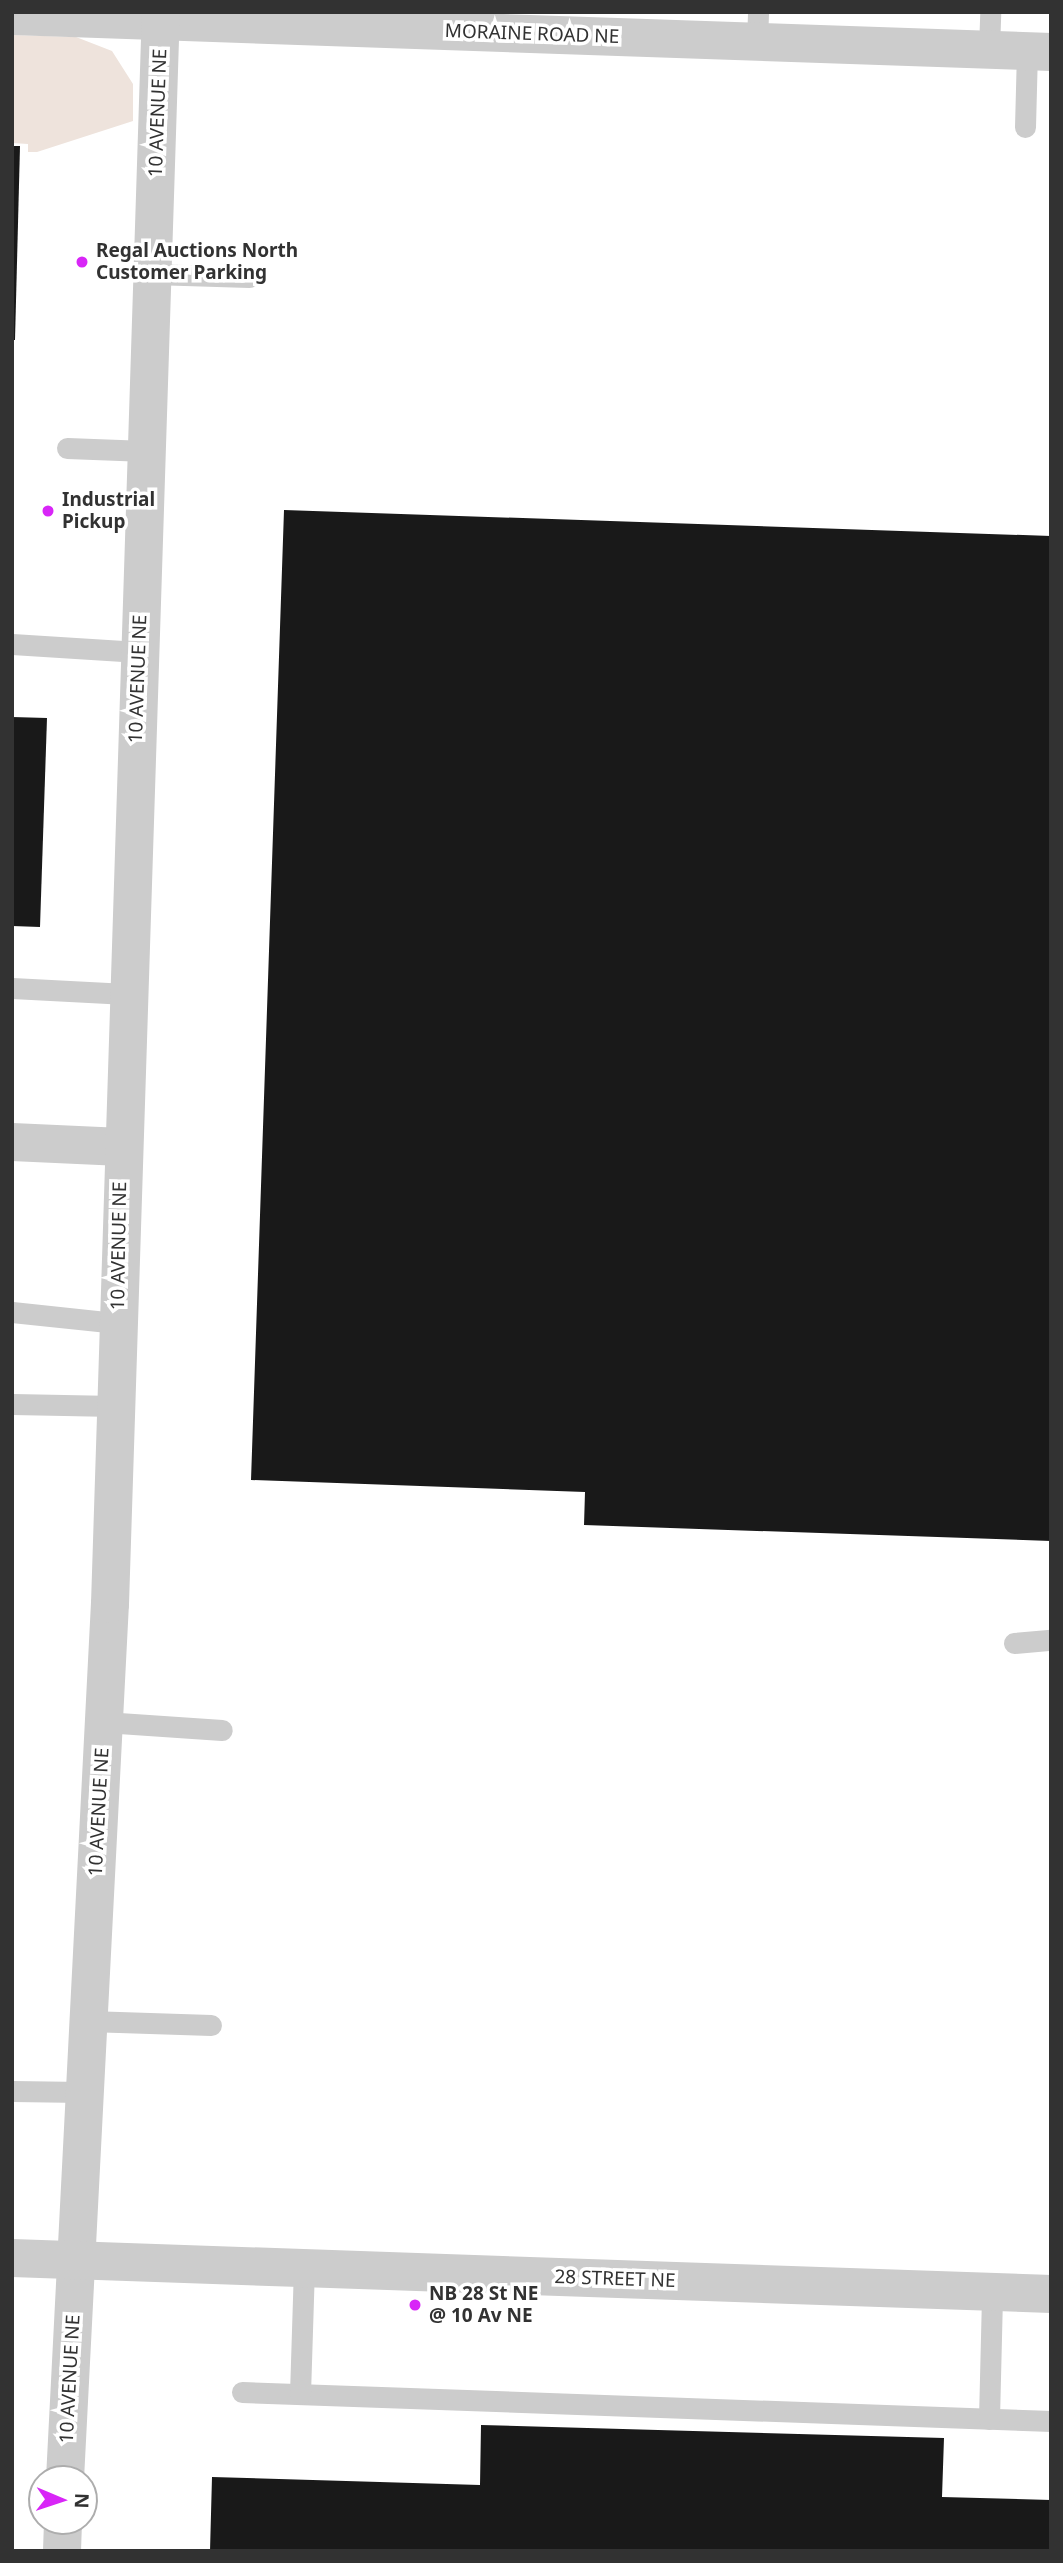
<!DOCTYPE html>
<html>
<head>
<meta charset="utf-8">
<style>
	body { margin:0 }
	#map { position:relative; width:1063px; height:2563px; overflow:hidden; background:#fff; font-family:"Noto Sans",sans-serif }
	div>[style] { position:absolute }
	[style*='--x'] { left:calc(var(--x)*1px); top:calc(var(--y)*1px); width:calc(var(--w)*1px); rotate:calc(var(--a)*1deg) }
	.green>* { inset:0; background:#eee3dc }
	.building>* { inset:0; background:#191919 }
	.service>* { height:21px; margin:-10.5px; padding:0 10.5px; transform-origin:10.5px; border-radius:10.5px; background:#ccc }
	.minor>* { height:38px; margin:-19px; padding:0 19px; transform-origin:19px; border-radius:19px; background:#ccc }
	.tertiary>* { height:38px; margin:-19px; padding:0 19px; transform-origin:19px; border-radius:19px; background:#ccc }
	.dots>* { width:19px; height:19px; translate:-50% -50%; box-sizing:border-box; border:4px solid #fff; border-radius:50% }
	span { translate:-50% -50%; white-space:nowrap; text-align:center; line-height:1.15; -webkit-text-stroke:7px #fff; paint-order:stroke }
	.street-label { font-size:19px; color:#323232 }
	.poi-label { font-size:19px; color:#323232; font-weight:700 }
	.left { translate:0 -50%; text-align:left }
	.frame { position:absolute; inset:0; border:14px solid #323232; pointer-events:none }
	.north { position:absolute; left:28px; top:2465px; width:70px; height:70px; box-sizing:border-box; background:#fff; border:2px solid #adadad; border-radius:50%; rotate:92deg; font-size:19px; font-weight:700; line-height:28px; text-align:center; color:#323232 }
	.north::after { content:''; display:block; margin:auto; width:24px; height:32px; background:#d826f7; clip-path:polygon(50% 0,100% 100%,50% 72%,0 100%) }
</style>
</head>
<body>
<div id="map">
	<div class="green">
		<div style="clip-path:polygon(12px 35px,76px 37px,112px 51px,133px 84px,133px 121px,37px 152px,28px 152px,28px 144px,12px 143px)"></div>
	</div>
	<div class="building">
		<div style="clip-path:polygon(12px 146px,20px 146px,15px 340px,12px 340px)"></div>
		<div style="clip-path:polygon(284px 510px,1051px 536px,1051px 1541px,584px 1525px,585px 1492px,251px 1480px)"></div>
		<div style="clip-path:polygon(12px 717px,47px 718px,40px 927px,12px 926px)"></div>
		<div style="clip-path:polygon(481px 2425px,944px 2438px,942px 2497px,1051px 2500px,1051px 2551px,210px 2551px,212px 2477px,480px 2485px)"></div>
	</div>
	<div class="service">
		<div style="--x:757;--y:42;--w:30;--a:-88"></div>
		<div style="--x:989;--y:49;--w:37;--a:-88"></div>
		<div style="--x:1025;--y:127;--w:76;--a:-88.5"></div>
		<div style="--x:152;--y:274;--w:97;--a:1.8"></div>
		<div style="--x:67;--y:448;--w:79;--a:2.2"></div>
		<div style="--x:12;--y:644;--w:127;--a:3.6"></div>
		<div style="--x:12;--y:988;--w:115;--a:3"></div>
		<div style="--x:12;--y:1312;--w:106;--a:6"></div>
		<div style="--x:12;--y:1404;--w:103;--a:1.1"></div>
		<div style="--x:1014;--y:1643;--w:37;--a:-5"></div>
		<div style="--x:104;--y:1722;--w:118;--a:3.9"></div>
		<div style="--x:88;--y:2021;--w:123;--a:1.9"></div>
		<div style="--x:12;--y:2091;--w:71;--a:0.8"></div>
		<div style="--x:242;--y:2392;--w:810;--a:2.05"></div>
		<div style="--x:300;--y:2394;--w:126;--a:-88.2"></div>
		<div style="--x:989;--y:2419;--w:127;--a:-88.6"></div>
	</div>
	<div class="minor">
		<div style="--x:12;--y:16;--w:1040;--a:1.98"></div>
		<div style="--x:12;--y:1142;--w:110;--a:2.6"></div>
		<div style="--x:65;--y:2479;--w:876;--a:-87.06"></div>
		<div style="--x:110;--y:1604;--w:1593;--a:-88.17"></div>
		<div style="--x:62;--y:2551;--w:30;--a:-88"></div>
	</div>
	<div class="tertiary">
		<div style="--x:12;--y:2258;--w:1040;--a:1.98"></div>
	</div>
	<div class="dots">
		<div style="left:82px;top:262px;background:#d826f7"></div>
		<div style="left:48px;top:511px;background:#d826f7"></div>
		<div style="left:415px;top:2305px;background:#d826f7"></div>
	</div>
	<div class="street-label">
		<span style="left:532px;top:34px;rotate:2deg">MORAINE ROAD NE</span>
		<span style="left:158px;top:113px;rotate:-88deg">10 AVENUE NE</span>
		<span style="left:138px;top:679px;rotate:-88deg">10 AVENUE NE</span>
		<span style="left:119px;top:1246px;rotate:-89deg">10 AVENUE NE</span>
		<span style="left:99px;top:1812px;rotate:-87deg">10 AVENUE NE</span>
		<span style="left:615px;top:2279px;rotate:2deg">28 STREET NE</span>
		<span style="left:70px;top:2379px;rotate:-87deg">10 AVENUE NE</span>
	</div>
	<div class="poi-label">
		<span class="left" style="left:96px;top:262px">Regal Auctions North<br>Customer Parking</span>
		<span class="left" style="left:62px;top:511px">Industrial<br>Pickup</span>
		<span class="left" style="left:429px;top:2305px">NB 28 St NE<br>@ 10 Av NE</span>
	</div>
	<div class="frame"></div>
	<div class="north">N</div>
</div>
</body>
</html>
